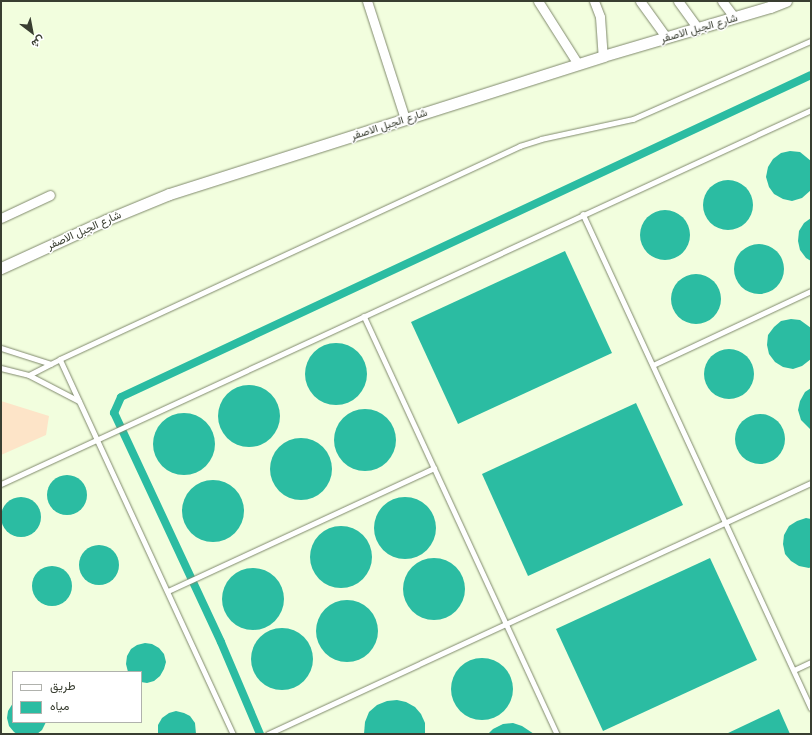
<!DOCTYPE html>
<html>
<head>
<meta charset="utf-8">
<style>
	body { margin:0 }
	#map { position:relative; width:812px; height:735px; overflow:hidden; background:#f2fede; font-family:"Golos Text",Vazirmatn,sans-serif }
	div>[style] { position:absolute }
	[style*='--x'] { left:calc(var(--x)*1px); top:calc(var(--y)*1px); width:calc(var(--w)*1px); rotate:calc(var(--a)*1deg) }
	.green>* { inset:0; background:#fde4c8 }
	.water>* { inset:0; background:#2bbca2 }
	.round { border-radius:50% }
	.canal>* { height:8px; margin:-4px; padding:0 4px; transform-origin:4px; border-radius:4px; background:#2bbca2 }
	.roads { filter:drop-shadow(0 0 1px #808a6d) drop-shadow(0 0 1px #808a6d) }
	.service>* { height:4.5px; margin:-2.25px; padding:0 2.25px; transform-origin:2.25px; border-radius:2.25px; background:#fff }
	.minor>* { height:9px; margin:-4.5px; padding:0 4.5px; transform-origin:4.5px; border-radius:4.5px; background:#fff }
	.tertiary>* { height:11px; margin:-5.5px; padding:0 5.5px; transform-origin:5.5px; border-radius:5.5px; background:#fff }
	span { translate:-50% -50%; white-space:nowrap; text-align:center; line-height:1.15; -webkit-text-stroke:3px #fff; paint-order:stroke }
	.street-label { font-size:11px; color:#393e31 }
	.frame { position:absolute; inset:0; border:2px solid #393e31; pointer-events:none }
	.legend { position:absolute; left:12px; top:671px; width:130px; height:52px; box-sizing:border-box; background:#fff; border:1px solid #b0b2ad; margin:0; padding:5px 7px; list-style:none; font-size:12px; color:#393e31 }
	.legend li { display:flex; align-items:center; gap:8px; height:20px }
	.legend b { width:20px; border:1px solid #b0b2ad }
	.north { position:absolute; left:12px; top:12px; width:40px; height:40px; -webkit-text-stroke:3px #fff; paint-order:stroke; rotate:148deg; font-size:11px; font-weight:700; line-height:16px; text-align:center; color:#393e31 }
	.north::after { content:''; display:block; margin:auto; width:14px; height:18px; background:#393e31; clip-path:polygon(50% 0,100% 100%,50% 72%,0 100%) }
</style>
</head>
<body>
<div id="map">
	<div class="green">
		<div style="clip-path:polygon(1px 401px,49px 416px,46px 435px,1px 455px)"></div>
	</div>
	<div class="water">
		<div style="clip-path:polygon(790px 151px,800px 152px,811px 161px,811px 190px,802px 198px,792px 201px,783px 199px,774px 194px,769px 187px,766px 177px,768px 167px,773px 159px,781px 153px)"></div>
		<div class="round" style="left:703px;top:180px;width:50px;height:50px"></div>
		<div class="round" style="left:640px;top:210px;width:50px;height:50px"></div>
		<div style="clip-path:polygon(811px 218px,811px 261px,806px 258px,800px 250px,798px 241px,799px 231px,804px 223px)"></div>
		<div class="round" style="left:734px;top:244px;width:50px;height:50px"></div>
		<div style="clip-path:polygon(565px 251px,612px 353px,458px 424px,411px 322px)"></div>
		<div class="round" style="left:671px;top:274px;width:50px;height:50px"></div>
		<div style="clip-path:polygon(791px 319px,800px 320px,811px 328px,811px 359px,802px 366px,793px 369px,783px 367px,775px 362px,769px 354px,767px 345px,768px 335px,774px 327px,781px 321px)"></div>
		<div class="round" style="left:305px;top:343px;width:62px;height:62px"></div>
		<div class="round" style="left:704px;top:349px;width:50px;height:50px"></div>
		<div class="round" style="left:218px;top:385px;width:62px;height:62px"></div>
		<div style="clip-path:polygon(811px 388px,811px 430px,801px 420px,798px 410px,800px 401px,805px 392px)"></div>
		<div style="clip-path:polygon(636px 403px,683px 505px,528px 576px,482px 474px)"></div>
		<div class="round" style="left:334px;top:409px;width:62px;height:62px"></div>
		<div class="round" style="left:153px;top:413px;width:62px;height:62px"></div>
		<div class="round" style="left:735px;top:414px;width:50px;height:50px"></div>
		<div class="round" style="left:270px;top:438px;width:62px;height:62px"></div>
		<div class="round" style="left:47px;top:475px;width:40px;height:40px"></div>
		<div class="round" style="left:182px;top:480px;width:62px;height:62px"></div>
		<div class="round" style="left:374px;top:497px;width:62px;height:62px"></div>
		<div class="round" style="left:1px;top:497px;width:40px;height:40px"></div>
		<div style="clip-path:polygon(806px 518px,811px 519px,811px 567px,809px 568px,799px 566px,791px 561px,785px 554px,783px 544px,784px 535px,789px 526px,797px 521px)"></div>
		<div class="round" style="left:310px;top:526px;width:62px;height:62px"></div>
		<div class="round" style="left:79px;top:545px;width:40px;height:40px"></div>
		<div style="clip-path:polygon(710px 558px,757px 660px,603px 731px,556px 629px)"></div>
		<div class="round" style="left:403px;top:558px;width:62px;height:62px"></div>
		<div class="round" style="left:32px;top:566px;width:40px;height:40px"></div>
		<div class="round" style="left:222px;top:568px;width:62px;height:62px"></div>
		<div class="round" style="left:316px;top:600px;width:62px;height:62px"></div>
		<div class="round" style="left:251px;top:628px;width:62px;height:62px"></div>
		<div style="clip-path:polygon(145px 643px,152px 644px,159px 648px,164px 654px,166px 662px,164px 669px,160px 676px,154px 681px,147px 683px,141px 682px,141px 672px,128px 672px,126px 664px,127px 656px,131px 649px,137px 645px)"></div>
		<div class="round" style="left:451px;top:658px;width:62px;height:62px"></div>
		<div style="clip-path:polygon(397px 700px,406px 702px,415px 707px,421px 714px,425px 723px,425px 734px,364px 734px,365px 722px,369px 712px,377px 705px,387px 701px)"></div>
		<div style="clip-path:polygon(13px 703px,13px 722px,46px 722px,42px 730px,37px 734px,17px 734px,14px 732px,9px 726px,7px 718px,8px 711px)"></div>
		<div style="clip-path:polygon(779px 709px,790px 734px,726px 734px)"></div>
		<div style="clip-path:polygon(176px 711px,184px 713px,190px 716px,195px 723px,196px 734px,158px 734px,158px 725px,162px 718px,169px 713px)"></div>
		<div style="clip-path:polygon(513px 723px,522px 726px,534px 734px,488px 734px,493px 729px,503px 724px)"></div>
	</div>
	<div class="canal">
		<div style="--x:260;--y:734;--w:100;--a:-113"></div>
		<div style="--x:221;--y:642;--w:253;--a:-115"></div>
		<div style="--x:114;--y:413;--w:17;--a:-66"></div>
		<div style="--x:121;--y:397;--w:761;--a:-25.02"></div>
	</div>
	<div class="roads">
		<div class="service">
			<div style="--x:583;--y:214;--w:544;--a:65.22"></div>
			<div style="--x:364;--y:316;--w:460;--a:65.2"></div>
			<div style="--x:1;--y:348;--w:52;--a:17.7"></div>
			<div style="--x:60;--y:359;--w:413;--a:65.2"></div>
			<div style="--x:653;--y:365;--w:174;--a:-25.1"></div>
			<div style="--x:1;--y:368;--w:29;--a:14"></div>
			<div style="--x:29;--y:375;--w:56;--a:27.5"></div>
			<div style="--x:29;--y:375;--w:35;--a:-27"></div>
			<div style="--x:60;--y:359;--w:507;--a:-24.85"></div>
			<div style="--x:520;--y:146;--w:22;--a:-18"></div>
			<div style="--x:541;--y:139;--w:94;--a:-12.3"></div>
			<div style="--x:633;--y:119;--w:194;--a:-23.7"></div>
			<div style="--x:1;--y:484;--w:892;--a:-24.78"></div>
			<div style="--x:168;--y:591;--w:293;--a:-24.8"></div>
			<div style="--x:794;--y:670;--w:19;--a:-25"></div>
			<div style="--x:268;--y:734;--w:598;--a:-24.81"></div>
		</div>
		<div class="minor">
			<div style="--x:367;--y:1;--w:124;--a:72.1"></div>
			<div style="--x:538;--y:1;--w:75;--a:57.6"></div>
			<div style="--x:594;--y:1;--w:17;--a:69"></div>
			<div style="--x:600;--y:17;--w:39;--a:86"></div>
			<div style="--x:640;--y:1;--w:44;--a:54.2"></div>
			<div style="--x:678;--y:1;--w:34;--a:54"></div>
			<div style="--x:722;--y:1;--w:21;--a:53"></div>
			<div style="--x:1;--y:218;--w:54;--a:-25.1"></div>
		</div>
		<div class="tertiary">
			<div style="--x:1;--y:268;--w:115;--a:-24.6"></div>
			<div style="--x:106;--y:220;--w:68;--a:-22.4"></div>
			<div style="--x:169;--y:194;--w:455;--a:-17.6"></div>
			<div style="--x:603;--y:56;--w:174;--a:-16.4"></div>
			<div style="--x:770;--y:7;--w:17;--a:-21"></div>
		</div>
	</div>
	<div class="street-label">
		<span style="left:699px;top:28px;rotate:-16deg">شارع الجبل الاصفر</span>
		<span style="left:389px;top:124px;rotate:-18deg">شارع الجبل الاصفر</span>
		<span style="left:84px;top:230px;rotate:-24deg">شارع الجبل الاصفر</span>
	</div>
	<div class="frame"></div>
	<ul class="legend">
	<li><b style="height:5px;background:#fff"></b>طريق</li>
	<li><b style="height:11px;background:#2bbca2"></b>مياه</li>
	</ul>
	<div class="north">ش</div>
</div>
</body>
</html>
